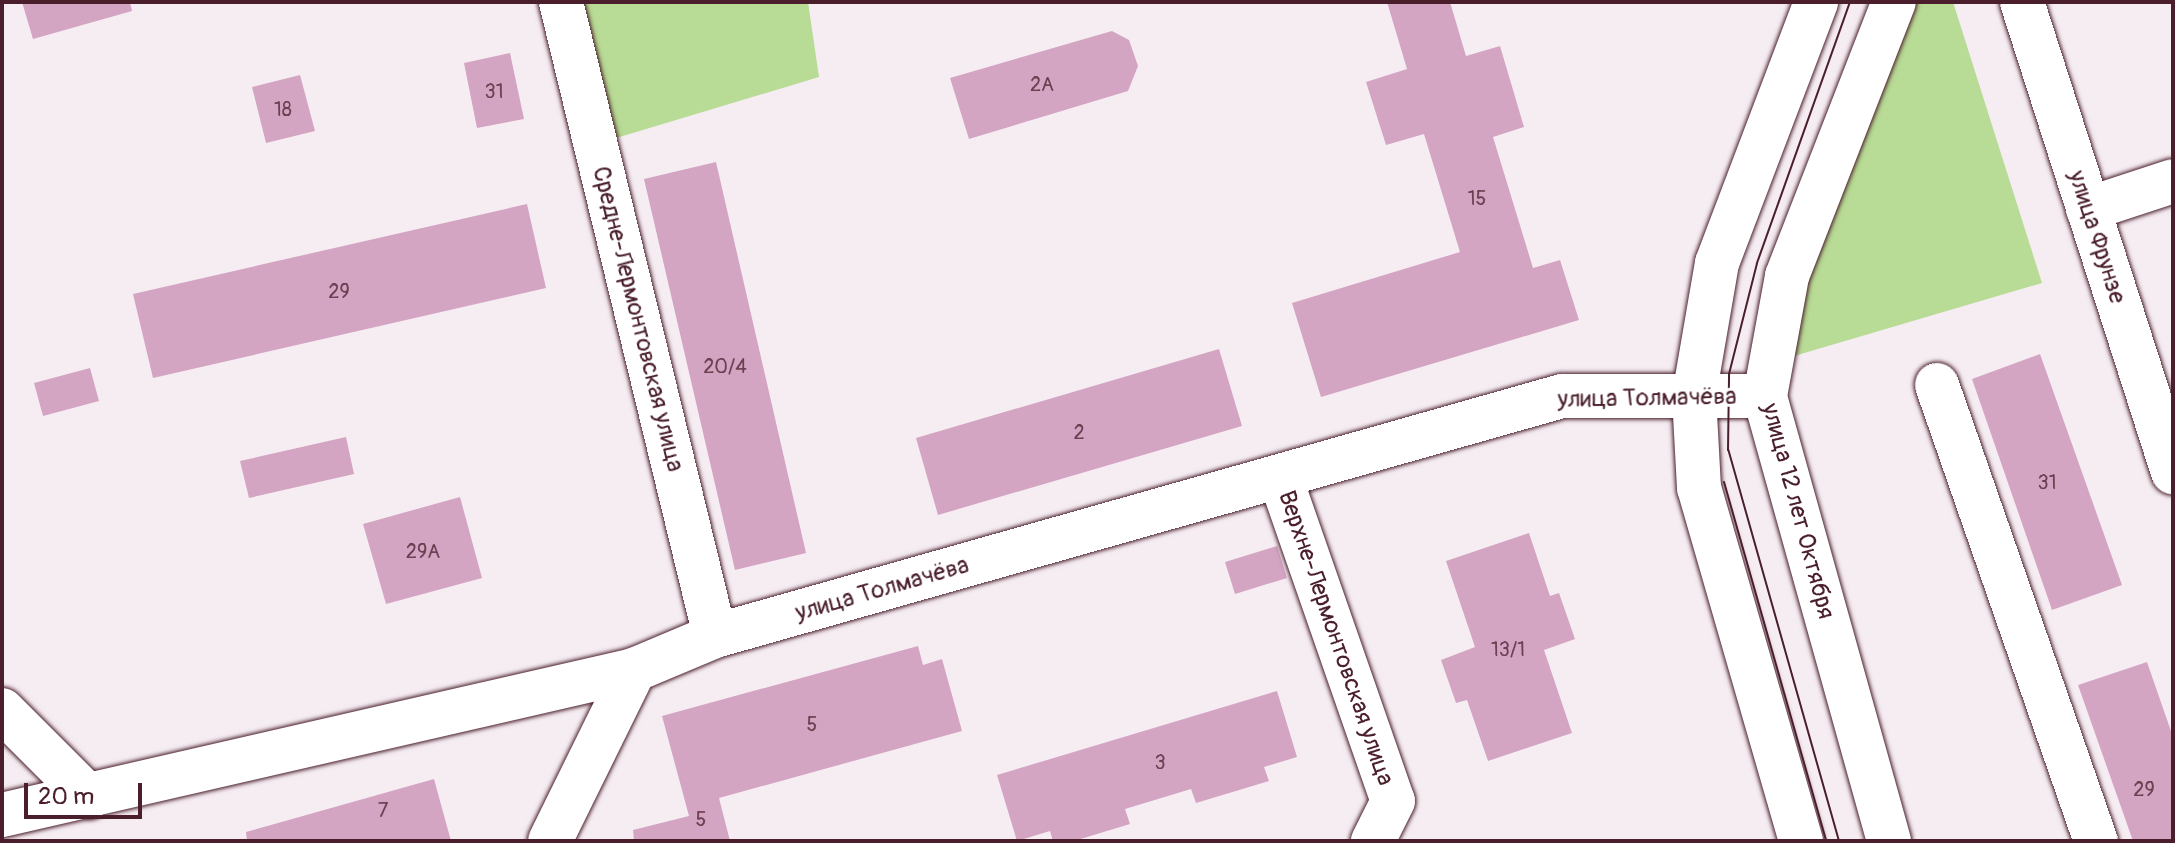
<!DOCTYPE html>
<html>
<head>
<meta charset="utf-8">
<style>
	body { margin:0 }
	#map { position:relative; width:2175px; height:843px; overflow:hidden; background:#f6edf3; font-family:Pangolin,sans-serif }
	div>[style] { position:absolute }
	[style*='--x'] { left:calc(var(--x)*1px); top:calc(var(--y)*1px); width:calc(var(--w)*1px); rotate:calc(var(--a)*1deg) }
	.green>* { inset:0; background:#b8db95 }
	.building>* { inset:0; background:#d4a4c3 }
	.roads { filter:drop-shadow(0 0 2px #4a1f2b) drop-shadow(0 0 2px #4a1f2b) }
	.minor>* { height:44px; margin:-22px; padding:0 22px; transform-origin:22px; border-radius:22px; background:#fff }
	.major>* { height:44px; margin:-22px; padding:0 22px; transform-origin:22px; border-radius:22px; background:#fff }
	.tram>* { height:2px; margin:-1px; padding:0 1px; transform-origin:1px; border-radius:1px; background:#4a1f2b }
	span { translate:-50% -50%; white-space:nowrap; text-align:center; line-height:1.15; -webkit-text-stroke:6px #fff; paint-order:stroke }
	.number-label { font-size:20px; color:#6c4051 }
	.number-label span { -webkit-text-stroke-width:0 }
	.street-label { font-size:24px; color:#4a1f2b }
	.frame { position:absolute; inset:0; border:4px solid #4a1f2b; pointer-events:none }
	.scale { position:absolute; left:24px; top:783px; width:118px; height:36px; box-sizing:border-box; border:4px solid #4a1f2b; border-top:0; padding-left:10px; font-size:24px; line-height:28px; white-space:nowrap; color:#4a1f2b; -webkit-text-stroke:6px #fff; paint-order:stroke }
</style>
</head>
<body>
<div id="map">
	<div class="green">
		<div style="clip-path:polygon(582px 2px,808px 2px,819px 77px,613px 139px)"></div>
		<div style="clip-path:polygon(1888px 2px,1953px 2px,2042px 283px,1747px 370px)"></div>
	</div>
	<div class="building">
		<div style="clip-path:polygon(22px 2px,130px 2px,132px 11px,33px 39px)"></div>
		<div style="clip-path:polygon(1387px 2px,1450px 2px,1466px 56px,1500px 46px,1524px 127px,1493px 137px,1533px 268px,1560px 260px,1579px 320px,1321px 397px,1292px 303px,1460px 252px,1424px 134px,1386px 145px,1366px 82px,1407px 69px)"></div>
		<div style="clip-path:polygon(1112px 31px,1129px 40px,1138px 66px,1128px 91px,969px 139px,950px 78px)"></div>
		<div style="clip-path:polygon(510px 53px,524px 119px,477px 128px,464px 63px)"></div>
		<div style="clip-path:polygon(300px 75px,315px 131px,266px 143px,252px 87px)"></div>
		<div style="clip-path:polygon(716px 162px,806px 553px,735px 570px,644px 179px)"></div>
		<div style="clip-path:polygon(527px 204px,546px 288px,153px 378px,133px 294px)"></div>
		<div style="clip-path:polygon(1219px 349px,1242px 426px,938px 515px,916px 438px)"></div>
		<div style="clip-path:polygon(2040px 354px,2122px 585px,2052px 610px,1972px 379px)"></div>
		<div style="clip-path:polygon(90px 368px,99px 401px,43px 416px,34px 383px)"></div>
		<div style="clip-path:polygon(346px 437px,354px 474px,249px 498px,240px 461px)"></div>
		<div style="clip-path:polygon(460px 497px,482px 578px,386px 604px,363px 524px)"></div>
		<div style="clip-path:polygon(1529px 533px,1550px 596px,1559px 593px,1575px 639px,1544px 650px,1572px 733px,1488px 761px,1467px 700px,1456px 703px,1441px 660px,1475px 647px,1446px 561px)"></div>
		<div style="clip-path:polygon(1277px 546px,1287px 578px,1235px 594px,1225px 562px)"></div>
		<div style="clip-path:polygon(918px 646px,923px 665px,942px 659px,962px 731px,719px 798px,730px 841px,634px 841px,633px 830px,689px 816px,662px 716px)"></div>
		<div style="clip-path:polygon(2147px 662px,2173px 737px,2173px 841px,2133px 841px,2078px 685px)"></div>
		<div style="clip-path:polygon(1277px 691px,1297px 757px,1264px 767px,1269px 781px,1196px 803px,1191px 789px,1125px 809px,1130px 824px,1074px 841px,1053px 841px,1050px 831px,1017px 841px,997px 775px)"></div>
		<div style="clip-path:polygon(434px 779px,451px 841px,247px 841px,246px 832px)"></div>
	</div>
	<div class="roads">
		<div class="minor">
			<div style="--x:561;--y:2;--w:652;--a:76.35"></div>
			<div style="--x:2088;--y:209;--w:89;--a:-18.2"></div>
			<div style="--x:1937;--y:385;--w:483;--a:70.8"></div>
			<div style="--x:1280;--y:477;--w:343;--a:70.8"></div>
			<div style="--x:1393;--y:801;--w:45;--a:116.6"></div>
			<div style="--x:2;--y:710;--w:123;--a:45"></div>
			<div style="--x:2;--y:815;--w:648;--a:-12.92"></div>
			<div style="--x:634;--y:670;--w:88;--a:-22.8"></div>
			<div style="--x:715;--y:636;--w:880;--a:-15.82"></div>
			<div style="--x:1562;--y:396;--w:203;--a:0"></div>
			<div style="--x:550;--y:841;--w:191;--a:-63.8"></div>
		</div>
		<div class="major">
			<div style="--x:2022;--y:2;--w:494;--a:72.2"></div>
			<div style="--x:1801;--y:841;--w:367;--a:-106.1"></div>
			<div style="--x:1699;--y:488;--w:92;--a:-93.1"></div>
			<div style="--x:1694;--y:396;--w:135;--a:-80.2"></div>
			<div style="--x:1717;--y:263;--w:279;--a:-69.2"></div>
			<div style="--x:1889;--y:841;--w:462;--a:-105.6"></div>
			<div style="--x:1765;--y:396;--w:122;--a:-79.6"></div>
			<div style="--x:1787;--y:276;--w:294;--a:-68.7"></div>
		</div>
	</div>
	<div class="tram">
		<div style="--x:1724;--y:482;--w:373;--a:74.1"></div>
		<div style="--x:1839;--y:841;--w:406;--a:-105.8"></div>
		<div style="--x:1728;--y:450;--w:76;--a:-89.2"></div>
		<div style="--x:1729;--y:374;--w:114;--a:-75.8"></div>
		<div style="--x:1757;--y:263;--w:277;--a:-70.4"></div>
	</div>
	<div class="number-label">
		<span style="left:1042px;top:84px">2А</span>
		<span style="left:494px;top:91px">31</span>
		<span style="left:283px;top:109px">18</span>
		<span style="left:1477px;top:198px">15</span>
		<span style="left:339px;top:291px">29</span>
		<span style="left:725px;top:366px">20/4</span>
		<span style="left:1079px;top:432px">2</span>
		<span style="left:2047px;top:482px">31</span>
		<span style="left:423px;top:551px">29А</span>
		<span style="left:1508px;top:649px">13/1</span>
		<span style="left:812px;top:724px">5</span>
		<span style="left:1160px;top:762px">3</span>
		<span style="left:2144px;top:789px">29</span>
		<span style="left:383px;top:810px">7</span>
		<span style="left:701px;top:819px">5</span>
	</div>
	<div class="street-label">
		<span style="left:2097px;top:237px;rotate:72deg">улица Фрунзе</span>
		<span style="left:638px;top:319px;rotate:76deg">Средне-Лермонтовская улица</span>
		<span style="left:1647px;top:398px;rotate:-1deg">улица Толмачёва</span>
		<span style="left:1798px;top:511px;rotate:75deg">улица 12 лет Октября</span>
		<span style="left:882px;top:589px;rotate:-16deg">улица Толмачёва</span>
		<span style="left:1336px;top:638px;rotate:71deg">Верхне-Лермонтовская улица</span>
	</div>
	<div class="frame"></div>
	<div class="scale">20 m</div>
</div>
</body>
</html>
